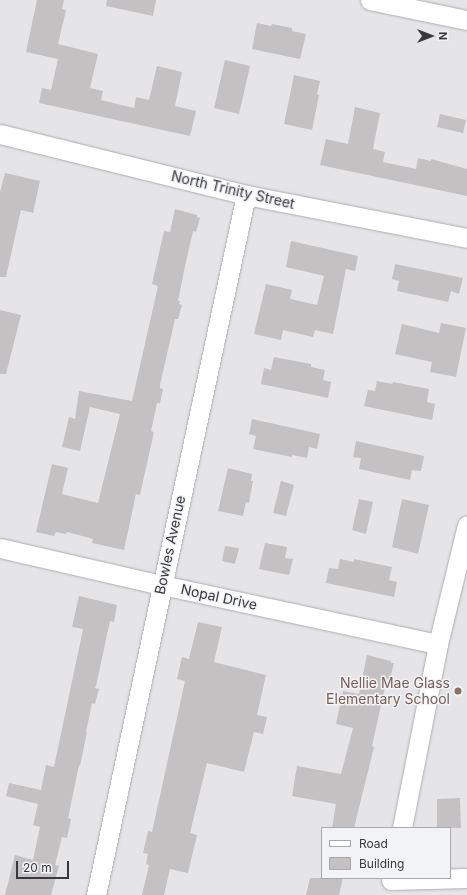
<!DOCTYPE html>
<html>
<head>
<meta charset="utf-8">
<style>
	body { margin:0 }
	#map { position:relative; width:467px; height:895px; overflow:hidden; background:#e5e5e8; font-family:Inter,sans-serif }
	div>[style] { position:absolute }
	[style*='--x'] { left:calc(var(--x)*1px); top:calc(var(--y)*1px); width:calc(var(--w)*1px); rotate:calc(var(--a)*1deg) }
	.building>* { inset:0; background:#c3c1c2 }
	.roads { filter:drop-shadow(0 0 1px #adadb0) drop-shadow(0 0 1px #adadb0) }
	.minor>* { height:19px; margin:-9.5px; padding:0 9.5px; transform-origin:9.5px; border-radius:9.5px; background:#fff }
	.dots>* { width:11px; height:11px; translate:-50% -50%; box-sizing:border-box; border:2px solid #f2f3f6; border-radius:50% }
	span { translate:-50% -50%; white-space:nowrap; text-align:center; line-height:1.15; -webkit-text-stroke:3px #f2f3f6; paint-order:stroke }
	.street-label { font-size:14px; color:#39393a }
	.education-label { font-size:14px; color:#785e54 }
	.right { translate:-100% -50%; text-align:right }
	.legend { position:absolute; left:321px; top:827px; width:130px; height:52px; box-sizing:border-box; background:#f2f3f6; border:1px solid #a8a9ab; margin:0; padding:5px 7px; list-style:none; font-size:12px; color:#39393a }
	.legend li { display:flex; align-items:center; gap:8px; height:20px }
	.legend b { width:20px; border:1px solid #a8a9ab }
	.north { position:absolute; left:411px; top:16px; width:40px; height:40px; -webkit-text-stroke:3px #f2f3f6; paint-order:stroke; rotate:90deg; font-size:11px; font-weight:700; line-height:16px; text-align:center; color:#39393a }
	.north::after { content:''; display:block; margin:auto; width:14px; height:18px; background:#39393a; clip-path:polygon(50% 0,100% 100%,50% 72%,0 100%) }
	.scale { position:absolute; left:16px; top:861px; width:53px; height:18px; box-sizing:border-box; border:2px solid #39393a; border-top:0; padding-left:5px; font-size:12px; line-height:14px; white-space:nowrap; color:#39393a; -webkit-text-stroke:3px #f2f3f6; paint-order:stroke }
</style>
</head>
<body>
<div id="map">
	<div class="building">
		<div style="clip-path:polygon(37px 0,64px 0,62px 9px,66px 10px,58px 44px,98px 54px,90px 88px,103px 91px,101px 100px,134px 108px,136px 97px,149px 100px,157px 66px,182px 72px,175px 106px,196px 111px,190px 136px,39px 103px,42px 88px,51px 90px,58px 59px,26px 52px)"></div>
		<div style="clip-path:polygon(107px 0,156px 0,153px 16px,106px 6px)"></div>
		<div style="clip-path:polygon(257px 23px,271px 26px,272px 24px,292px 28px,292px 31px,306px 34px,300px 59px,252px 49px)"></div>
		<div style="clip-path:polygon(225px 60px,250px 66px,239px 114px,214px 108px)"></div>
		<div style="clip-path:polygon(294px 75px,320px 81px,317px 94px,319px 95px,312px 130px,284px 124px)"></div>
		<div style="clip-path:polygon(355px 107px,380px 113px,373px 149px,385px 152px,383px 162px,416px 169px,418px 158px,431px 161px,431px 159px,467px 169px,467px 196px,320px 165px,326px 139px,348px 144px)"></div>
		<div style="clip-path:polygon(440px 114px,466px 120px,463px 133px,437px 127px)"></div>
		<div style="clip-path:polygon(5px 173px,40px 181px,33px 213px,21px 210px,6px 277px,0 277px,0 192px)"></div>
		<div style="clip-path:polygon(175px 209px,197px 215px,197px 217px,200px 218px,196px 232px,193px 231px,185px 266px,178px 301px,180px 301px,179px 304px,182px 305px,178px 319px,175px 319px,160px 385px,160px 388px,163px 389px,160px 403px,157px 403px,151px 431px,154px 432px,140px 495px,136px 494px,124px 550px,92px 543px,93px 539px,67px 532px,66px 534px,56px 532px,54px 536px,36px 532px,52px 464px,68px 468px,62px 494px,98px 503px,120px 414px,90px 407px,80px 451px,62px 447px,69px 417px,75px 419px,79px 391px,132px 401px,158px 286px,152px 284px,164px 231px,170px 232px)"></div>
		<div style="clip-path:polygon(291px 241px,358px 256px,355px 271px,346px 269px,333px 334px,315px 330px,313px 337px,283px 330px,281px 340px,254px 334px,266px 284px,292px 290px,290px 299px,317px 305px,324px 276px,286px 267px)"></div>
		<div style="clip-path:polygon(395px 264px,463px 278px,459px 294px,451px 291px,448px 302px,397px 291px,399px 281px,392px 279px)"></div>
		<div style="clip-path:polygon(0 310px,21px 315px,6px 374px,0 374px)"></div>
		<div style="clip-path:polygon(441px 323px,466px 328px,456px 377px,430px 372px,432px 362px,395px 354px,402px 324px,439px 333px)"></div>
		<div style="clip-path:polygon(274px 357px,311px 364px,311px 367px,325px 370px,323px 380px,331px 382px,328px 398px,261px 384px,264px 368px,271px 370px)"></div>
		<div style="clip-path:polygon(377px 381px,392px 384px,393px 382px,429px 389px,427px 402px,435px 404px,432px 420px,364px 406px,368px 390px,375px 391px)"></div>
		<div style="clip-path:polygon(252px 419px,320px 434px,317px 449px,309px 447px,307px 458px,292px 455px,292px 457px,253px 449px,256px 436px,249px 434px)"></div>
		<div style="clip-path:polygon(356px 441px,424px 456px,421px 471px,412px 470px,410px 480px,359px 469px,361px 458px,353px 457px)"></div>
		<div style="clip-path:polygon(228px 468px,252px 474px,251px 481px,253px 481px,249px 503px,246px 502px,243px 516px,218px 511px)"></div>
		<div style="clip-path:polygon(281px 481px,294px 485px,286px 516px,273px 513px)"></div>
		<div style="clip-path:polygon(359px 499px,373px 502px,366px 534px,352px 530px)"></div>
		<div style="clip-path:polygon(402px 499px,429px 505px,418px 554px,392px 547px)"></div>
		<div style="clip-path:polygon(265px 543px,287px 547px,285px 558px,293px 559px,289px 575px,259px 569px)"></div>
		<div style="clip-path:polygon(225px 546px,239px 548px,235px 564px,222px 561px)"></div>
		<div style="clip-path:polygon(340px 559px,354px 562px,354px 559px,392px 567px,389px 580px,397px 582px,394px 597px,326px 583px,329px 568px,338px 569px)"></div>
		<div style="clip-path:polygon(79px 596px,117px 605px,114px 622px,110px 621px,96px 686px,95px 688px,99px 689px,95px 704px,92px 703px,86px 732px,87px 732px,80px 766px,79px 765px,68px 818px,71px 819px,67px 838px,62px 837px,55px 865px,59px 866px,51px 895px,5px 895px,15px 855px,33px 860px,40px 827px,33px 825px,38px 804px,6px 796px,9px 783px,41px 790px,46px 765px,54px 767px,83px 629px,72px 627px)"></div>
		<div style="clip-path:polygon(198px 622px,222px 627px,214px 662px,266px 675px,257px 715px,267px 717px,263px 734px,254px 732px,244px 772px,207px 763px,190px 833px,197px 835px,188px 873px,170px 869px,164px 895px,142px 895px,149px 865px,146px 864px,148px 854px,143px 853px,148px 831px,152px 832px,185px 681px,177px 679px,182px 657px,189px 659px)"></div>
		<div style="clip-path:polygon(367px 655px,391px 661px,391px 663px,394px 663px,390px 679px,387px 679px,384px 692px,372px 746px,374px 747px,354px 828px,332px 828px,336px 804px,292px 796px,297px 766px,341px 774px,353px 728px,336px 724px,343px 691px,359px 694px)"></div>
		<div style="clip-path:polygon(460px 798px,461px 828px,437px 828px,437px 799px)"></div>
		<div style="clip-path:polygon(310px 878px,343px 878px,339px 895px,306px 895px)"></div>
	</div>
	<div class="roads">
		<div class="minor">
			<div style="--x:370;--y:0;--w:99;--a:11.7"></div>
			<div style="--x:0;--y:134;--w:253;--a:13.9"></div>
			<div style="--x:246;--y:195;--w:225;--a:11"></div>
			<div style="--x:0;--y:548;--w:166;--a:12.9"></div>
			<div style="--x:162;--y:585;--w:282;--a:12.1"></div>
			<div style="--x:402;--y:828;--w:187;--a:-78.9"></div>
			<div style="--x:438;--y:644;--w:122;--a:-76.3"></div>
			<div style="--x:391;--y:880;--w:76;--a:-1.5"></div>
			<div style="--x:96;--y:895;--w:716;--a:-77.91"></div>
		</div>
	</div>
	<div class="dots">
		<div style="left:458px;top:691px;background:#8d6e63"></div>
	</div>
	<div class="street-label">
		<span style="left:233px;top:190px;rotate:13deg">North Trinity Street</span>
		<span style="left:170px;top:545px;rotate:-78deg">Bowles Avenue</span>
		<span style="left:219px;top:597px;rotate:12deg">Nopal Drive</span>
	</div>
	<div class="education-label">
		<span class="right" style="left:450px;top:691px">Nellie Mae Glass<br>Elementary School</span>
	</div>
	<ul class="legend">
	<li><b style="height:5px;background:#fff"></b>Road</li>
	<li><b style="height:11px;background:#c3c1c2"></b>Building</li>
	</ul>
	<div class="north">N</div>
	<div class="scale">20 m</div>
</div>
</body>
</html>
